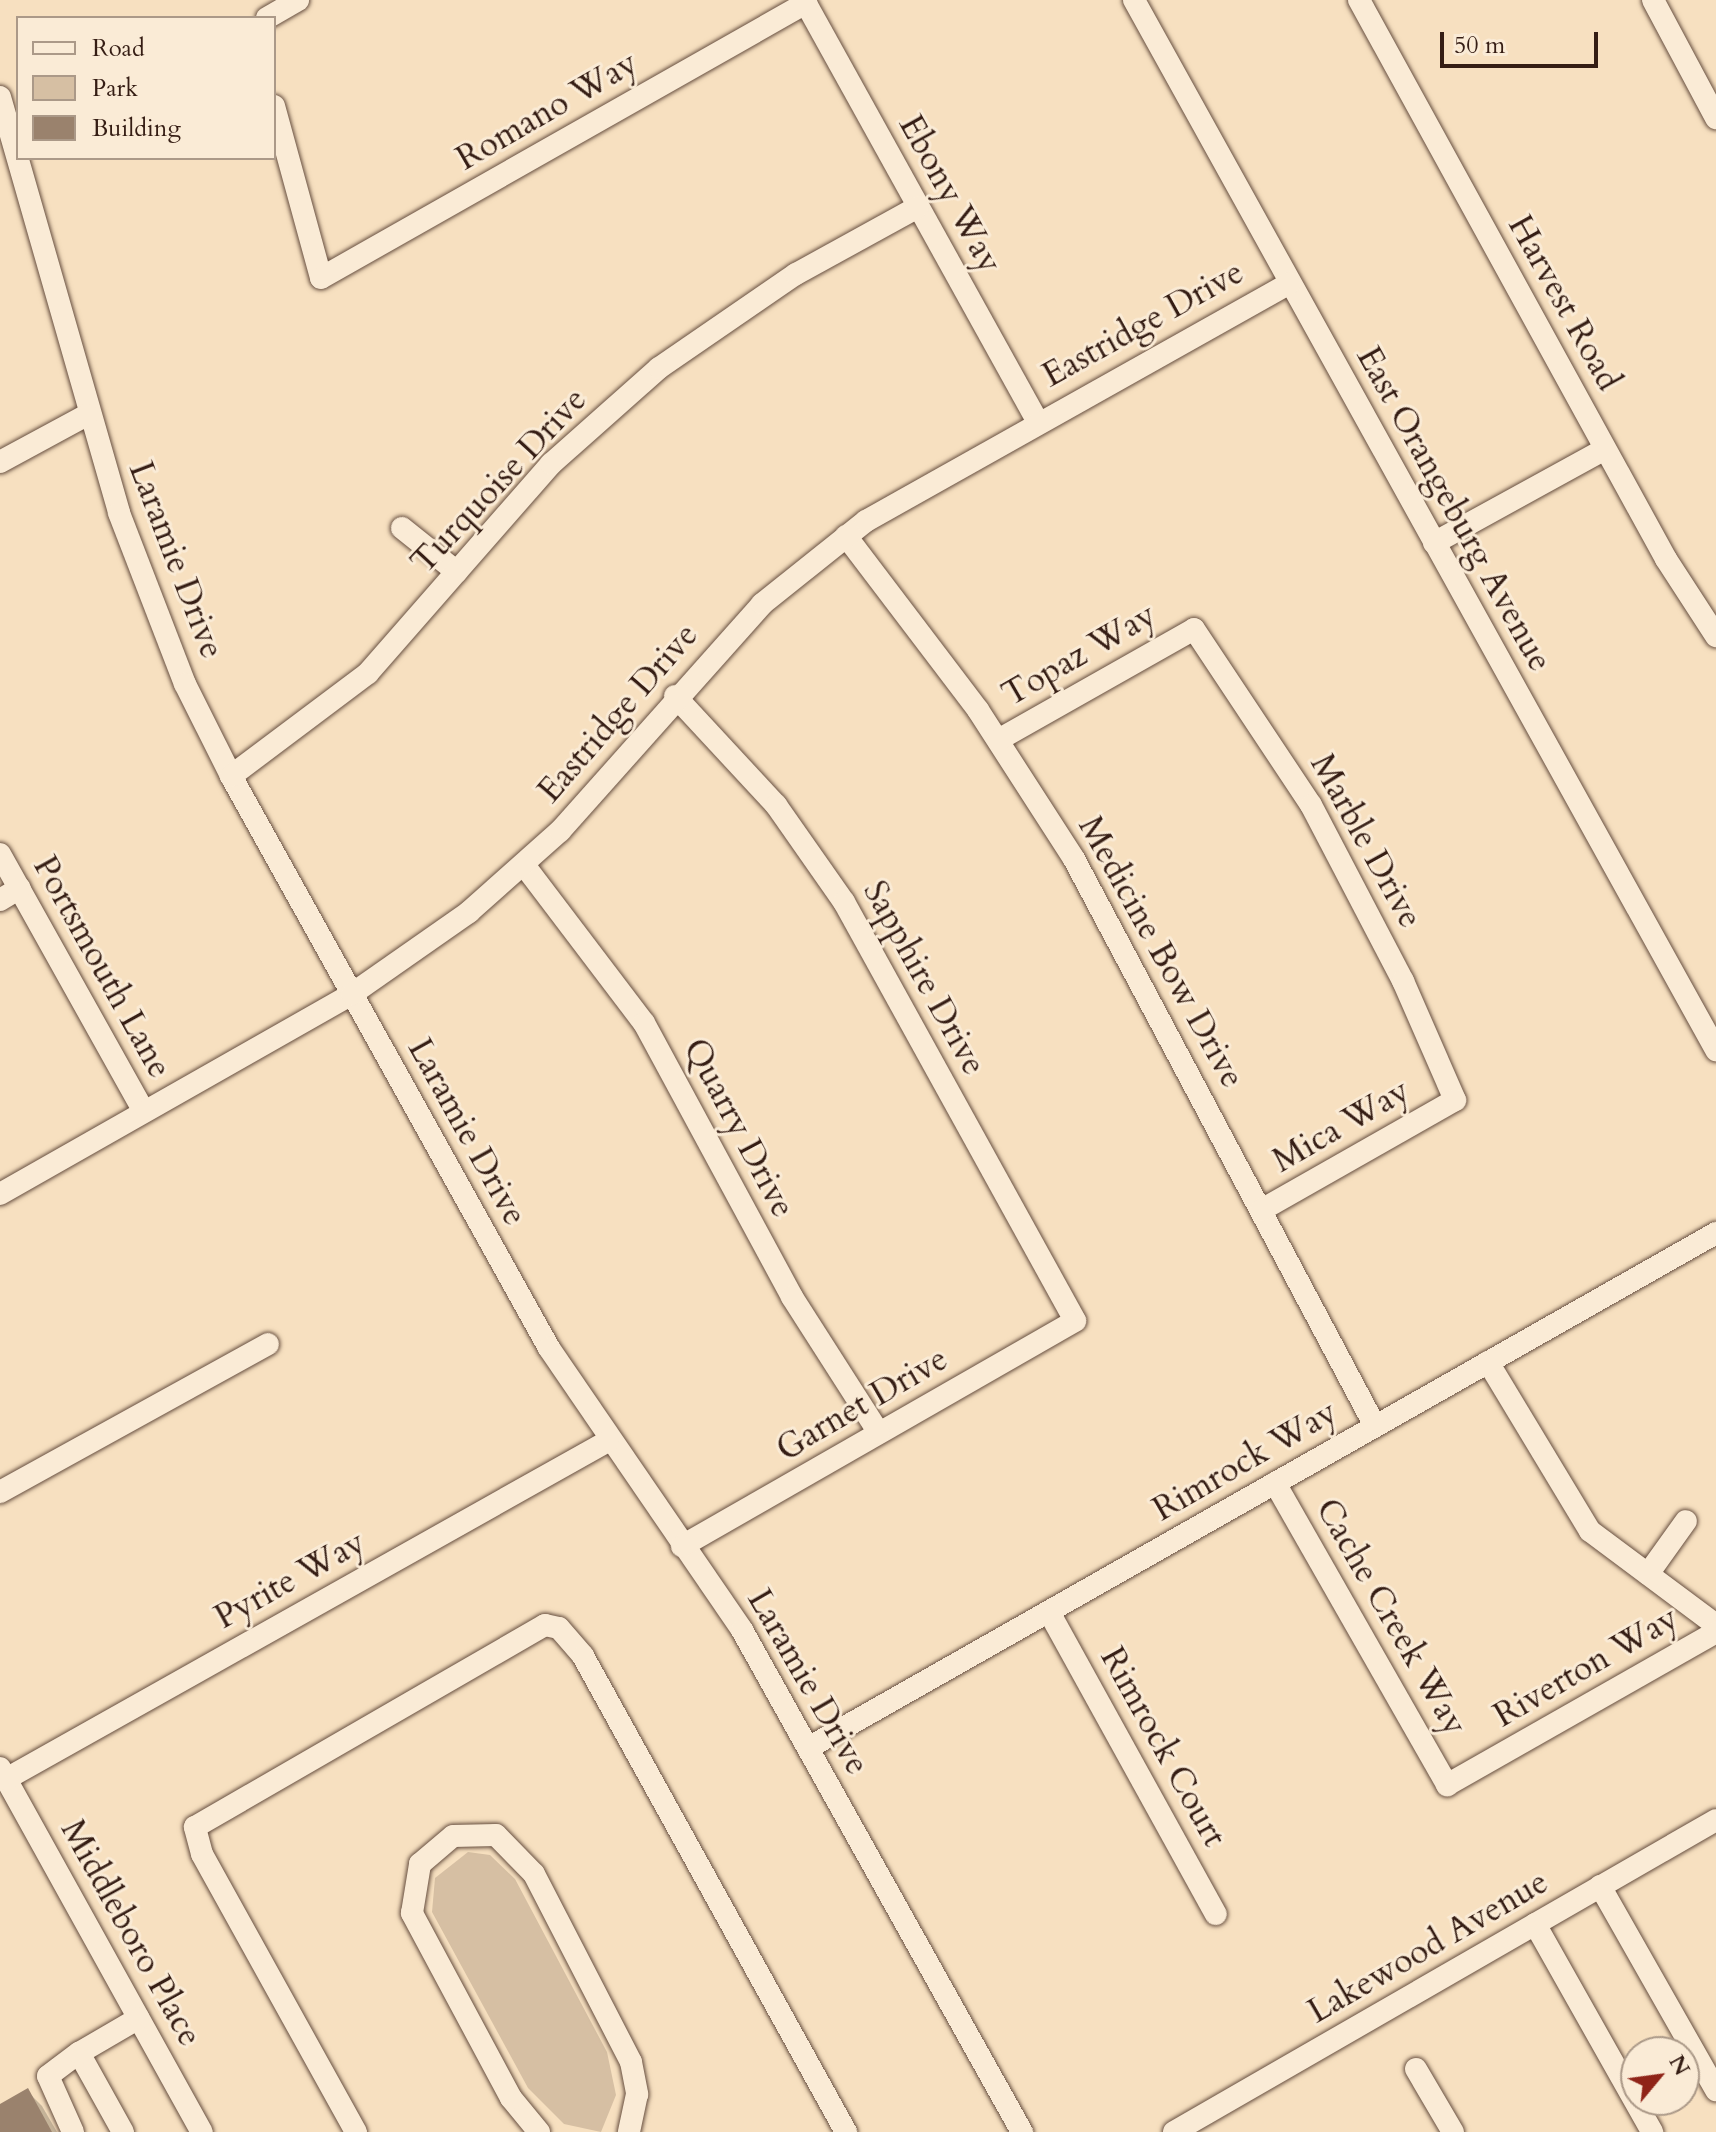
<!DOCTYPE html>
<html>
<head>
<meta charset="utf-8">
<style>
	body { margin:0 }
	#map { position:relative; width:1716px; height:2132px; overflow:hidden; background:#f7e0c0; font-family:Cardo,serif }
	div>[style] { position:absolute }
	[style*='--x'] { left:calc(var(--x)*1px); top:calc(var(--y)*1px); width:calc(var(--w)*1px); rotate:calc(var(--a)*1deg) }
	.green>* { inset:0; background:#d6bfa3 }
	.shadow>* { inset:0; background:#0003 }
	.building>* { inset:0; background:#9a826d }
	.roads { filter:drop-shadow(0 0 2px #664e3f) drop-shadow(0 0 2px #664e3f) }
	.minor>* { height:22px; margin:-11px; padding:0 11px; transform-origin:11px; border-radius:11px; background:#faebd6 }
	span { translate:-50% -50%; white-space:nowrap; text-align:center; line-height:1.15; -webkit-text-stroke:6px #faebd6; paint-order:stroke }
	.street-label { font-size:34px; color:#351d14 }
	.legend { position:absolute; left:16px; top:16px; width:260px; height:144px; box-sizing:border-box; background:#faebd6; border:2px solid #ab9988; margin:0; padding:10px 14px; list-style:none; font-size:24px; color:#351d14 }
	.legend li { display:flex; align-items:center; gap:16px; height:40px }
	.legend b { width:40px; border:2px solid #ab9988 }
	.north { position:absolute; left:1620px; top:2036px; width:80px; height:80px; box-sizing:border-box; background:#faebd6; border:2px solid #ab9988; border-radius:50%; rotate:61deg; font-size:22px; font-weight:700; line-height:32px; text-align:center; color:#351d14 }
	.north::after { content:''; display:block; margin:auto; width:28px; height:36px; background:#8f2418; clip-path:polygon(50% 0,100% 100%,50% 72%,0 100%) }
	.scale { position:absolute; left:1440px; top:32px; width:158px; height:36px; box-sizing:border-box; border:4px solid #351d14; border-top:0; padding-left:10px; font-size:24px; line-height:28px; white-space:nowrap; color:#351d14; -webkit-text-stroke:6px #faebd6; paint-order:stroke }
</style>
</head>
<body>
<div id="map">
	<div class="green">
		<div style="clip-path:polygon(468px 1852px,490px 1855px,515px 1879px,607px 2052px,616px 2095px,601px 2132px,564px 2124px,528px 2088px,432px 1912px,435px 1878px)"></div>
	</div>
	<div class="shadow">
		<div style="clip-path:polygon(27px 2091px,42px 2106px,57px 2132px,0 2132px,0 2106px)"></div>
	</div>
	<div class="building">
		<div style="clip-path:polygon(28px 2088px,52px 2132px,0 2132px,0 2104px)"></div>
	</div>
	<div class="roads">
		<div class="minor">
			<div style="--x:804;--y:0;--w:481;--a:61"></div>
			<div style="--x:1134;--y:0;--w:1201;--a:61"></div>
			<div style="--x:1359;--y:0;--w:638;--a:61.22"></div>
			<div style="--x:1666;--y:559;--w:92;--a:57"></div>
			<div style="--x:1653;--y:0;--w:134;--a:61.9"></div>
			<div style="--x:267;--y:18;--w:36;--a:-30"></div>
			<div style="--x:0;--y:97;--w:433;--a:74"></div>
			<div style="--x:119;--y:513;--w:183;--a:68.9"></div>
			<div style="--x:185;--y:684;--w:103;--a:63.4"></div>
			<div style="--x:231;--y:776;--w:654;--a:60.93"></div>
			<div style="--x:549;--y:1348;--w:342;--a:55.6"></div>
			<div style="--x:742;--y:1630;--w:575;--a:60.85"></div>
			<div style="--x:274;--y:106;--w:178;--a:74.7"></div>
			<div style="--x:321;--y:278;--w:558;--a:-29.55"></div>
			<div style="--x:0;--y:462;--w:99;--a:-28.4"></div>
			<div style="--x:402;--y:528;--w:70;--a:38.7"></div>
			<div style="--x:846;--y:536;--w:218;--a:52.8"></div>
			<div style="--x:978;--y:710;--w:177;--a:57.2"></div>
			<div style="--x:1074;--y:859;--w:642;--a:62.04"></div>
			<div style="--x:1434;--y:543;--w:195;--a:-28.8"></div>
			<div style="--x:675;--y:696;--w:149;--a:47.2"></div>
			<div style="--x:776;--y:805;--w:118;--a:55"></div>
			<div style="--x:844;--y:902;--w:478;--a:61.1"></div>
			<div style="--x:1075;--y:1321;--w:453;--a:150.2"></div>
			<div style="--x:998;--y:740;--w:225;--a:-29.5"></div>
			<div style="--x:1194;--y:629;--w:211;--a:56.4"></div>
			<div style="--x:1311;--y:805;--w:199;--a:62.4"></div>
			<div style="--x:1403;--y:981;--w:130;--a:66.4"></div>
			<div style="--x:1455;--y:1100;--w:223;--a:150.4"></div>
			<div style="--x:231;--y:776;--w:171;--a:-36.9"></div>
			<div style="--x:368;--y:673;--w:278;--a:-48.8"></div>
			<div style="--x:551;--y:464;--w:144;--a:-41.6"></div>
			<div style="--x:659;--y:368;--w:166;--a:-34.5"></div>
			<div style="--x:796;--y:274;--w:139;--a:-28.8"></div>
			<div style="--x:0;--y:854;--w:295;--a:60.8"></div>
			<div style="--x:524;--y:865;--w:198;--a:52.8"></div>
			<div style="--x:644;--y:1023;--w:311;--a:61.6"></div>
			<div style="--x:792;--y:1297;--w:161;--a:57.4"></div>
			<div style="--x:0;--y:900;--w:23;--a:-31"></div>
			<div style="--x:0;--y:1194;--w:405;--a:-29.6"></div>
			<div style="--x:352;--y:994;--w:143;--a:-35"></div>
			<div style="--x:469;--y:912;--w:122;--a:-41.7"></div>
			<div style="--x:560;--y:831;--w:304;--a:-48.3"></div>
			<div style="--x:762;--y:604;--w:133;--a:-38.6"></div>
			<div style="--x:866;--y:521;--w:486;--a:-29.3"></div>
			<div style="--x:1488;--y:1362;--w:197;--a:58.9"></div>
			<div style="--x:1590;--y:1531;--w:157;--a:36.7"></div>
			<div style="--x:1275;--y:1483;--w:348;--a:60.3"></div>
			<div style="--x:1447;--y:1785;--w:309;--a:-29.6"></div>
			<div style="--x:0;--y:1492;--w:306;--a:-28.9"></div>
			<div style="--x:1648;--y:1574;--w:65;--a:-54.4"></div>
			<div style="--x:1049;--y:1612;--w:345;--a:61.1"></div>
			<div style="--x:808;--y:1748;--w:1044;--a:-29.56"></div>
			<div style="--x:0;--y:1768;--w:416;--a:61"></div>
			<div style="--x:6;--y:1779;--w:690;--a:-29.31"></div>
			<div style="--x:1600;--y:1886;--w:235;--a:60.4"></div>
			<div style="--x:1535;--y:1924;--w:239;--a:60.6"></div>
			<div style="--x:1416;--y:2069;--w:73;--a:59.6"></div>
			<div style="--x:73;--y:2132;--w:61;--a:-114.1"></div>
			<div style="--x:48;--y:2076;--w:39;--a:-37"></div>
			<div style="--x:123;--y:2132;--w:90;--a:-119.1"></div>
			<div style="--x:79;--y:2053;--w:69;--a:-30.3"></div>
			<div style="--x:356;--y:2132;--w:318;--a:-119"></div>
			<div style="--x:202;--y:1854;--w:28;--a:-105"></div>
			<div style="--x:195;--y:1827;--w:404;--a:-30"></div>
			<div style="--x:545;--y:1625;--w:14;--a:12"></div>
			<div style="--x:559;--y:1628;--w:37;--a:49"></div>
			<div style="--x:583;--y:1656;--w:544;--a:61.08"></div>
			<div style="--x:539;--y:2132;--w:44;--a:-129.5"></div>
			<div style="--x:511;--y:2098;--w:210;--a:-118.2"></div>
			<div style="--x:412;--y:1913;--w:50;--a:-80.7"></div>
			<div style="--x:420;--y:1864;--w:43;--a:-40.3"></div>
			<div style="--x:453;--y:1836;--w:43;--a:-1.3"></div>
			<div style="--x:496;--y:1835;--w:54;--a:45.7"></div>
			<div style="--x:534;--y:1874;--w:212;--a:62.7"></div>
			<div style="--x:631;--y:2062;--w:33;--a:79"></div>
			<div style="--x:637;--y:2094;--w:39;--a:102"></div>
			<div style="--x:1174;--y:2132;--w:625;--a:-29.93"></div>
		</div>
	</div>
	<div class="street-label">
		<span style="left:547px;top:111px;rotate:-30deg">Romano Way</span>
		<span style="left:950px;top:194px;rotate:61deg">Ebony Way</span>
		<span style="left:1564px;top:303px;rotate:61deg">Harvest Road</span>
		<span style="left:1143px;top:324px;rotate:-29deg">Eastridge Drive</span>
		<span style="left:499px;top:481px;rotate:-47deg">Turquoise Drive</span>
		<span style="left:1454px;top:509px;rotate:61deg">East Orangeburg Avenue</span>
		<span style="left:176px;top:560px;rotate:69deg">Laramie Drive</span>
		<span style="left:1079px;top:655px;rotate:-30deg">Topaz Way</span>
		<span style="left:618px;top:713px;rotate:-49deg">Eastridge Drive</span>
		<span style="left:1366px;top:841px;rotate:61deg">Marble Drive</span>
		<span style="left:1161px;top:952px;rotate:61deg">Medicine Bow Drive</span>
		<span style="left:102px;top:967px;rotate:61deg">Portsmouth Lane</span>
		<span style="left:924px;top:978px;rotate:61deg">Sapphire Drive</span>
		<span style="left:1341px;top:1126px;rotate:-30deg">Mica Way</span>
		<span style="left:739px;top:1128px;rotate:62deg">Quarry Drive</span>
		<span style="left:467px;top:1132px;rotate:61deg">Laramie Drive</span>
		<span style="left:862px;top:1404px;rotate:-30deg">Garnet Drive</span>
		<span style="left:1245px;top:1461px;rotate:-30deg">Rimrock Way</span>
		<span style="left:290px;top:1580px;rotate:-29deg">Pyrite Way</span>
		<span style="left:1391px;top:1617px;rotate:60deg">Cache Creek Way</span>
		<span style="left:1586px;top:1667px;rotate:-30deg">Riverton Way</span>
		<span style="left:808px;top:1682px;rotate:60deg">Laramie Drive</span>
		<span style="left:1163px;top:1747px;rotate:61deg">Rimrock Court</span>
		<span style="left:131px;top:1933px;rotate:61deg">Middleboro Place</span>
		<span style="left:1428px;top:1947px;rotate:-30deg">Lakewood Avenue</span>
	</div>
	<ul class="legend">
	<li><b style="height:10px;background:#faebd6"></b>Road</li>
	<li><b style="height:22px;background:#d6bfa3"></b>Park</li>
	<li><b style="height:22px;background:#9a826d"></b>Building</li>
	</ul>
	<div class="north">N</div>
	<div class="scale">50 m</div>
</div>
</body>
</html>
